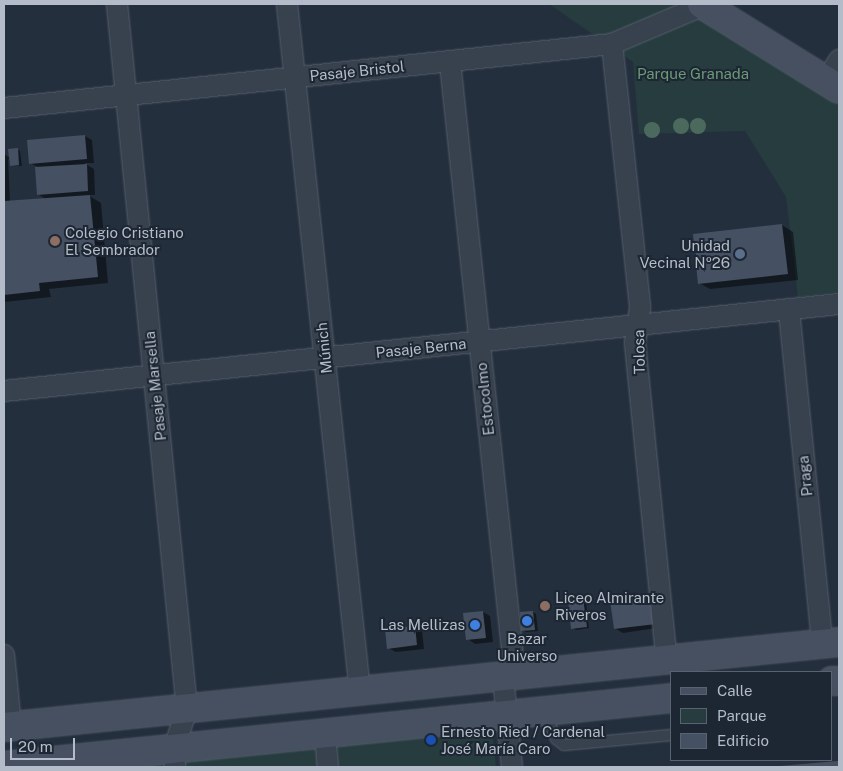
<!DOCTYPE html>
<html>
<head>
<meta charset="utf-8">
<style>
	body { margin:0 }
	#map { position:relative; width:843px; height:771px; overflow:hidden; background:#242f3e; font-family:"Public Sans",sans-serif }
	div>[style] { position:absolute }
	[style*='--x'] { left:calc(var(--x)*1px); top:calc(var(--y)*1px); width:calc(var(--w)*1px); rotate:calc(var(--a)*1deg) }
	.green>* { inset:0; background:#263c3f }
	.shadow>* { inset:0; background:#0007 }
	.building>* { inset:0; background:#455162 }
	.roads { filter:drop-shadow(0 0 1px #565f6c) drop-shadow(0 0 1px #565f6c) }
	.lane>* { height:10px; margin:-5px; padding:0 5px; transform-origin:5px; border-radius:5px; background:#38414e }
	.street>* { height:20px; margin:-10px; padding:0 10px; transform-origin:10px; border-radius:10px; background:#38414e }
	.secondary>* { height:28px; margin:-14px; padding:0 14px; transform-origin:14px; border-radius:14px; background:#465061 }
	.trees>* { width:16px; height:16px; margin:-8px; border-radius:50%; background:#4b6a5d }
	.dots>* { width:14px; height:14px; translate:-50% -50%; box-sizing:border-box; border:2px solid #1d2633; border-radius:50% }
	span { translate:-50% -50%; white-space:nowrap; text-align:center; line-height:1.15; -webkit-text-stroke:4px #1d2633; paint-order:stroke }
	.street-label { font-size:15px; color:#b4bcc9 }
	.park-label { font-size:15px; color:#6b9a76 }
	.poi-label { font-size:15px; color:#b4bcc9 }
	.left { translate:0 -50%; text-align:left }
	.right { translate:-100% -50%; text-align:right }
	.frame { position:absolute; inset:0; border:5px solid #b4bcc9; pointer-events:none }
	.legend { position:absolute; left:670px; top:671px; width:162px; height:90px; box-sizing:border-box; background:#1d2633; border:1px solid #59626f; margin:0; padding:6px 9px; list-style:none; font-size:15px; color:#b4bcc9 }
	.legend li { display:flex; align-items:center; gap:10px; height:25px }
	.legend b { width:25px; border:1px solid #59626f }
	.scale { position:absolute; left:10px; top:738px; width:65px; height:22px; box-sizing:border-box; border:2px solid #b4bcc9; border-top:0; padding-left:6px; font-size:15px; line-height:18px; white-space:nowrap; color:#b4bcc9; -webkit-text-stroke:4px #1d2633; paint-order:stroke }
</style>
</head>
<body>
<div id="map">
	<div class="green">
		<div style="clip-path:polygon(549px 4px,690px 4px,839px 97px,839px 292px,798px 297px,786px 197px,745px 131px,639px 134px,633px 62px)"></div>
		<div style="clip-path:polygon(479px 728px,493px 737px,496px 767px,80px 767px)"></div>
	</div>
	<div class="shadow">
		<div style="clip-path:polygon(85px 136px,92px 140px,94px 163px,84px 163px,94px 169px,95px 195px,88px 195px,101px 203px,108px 283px,49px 289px,51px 297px,4px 302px,4px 154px,10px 158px,17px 149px,20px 151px,22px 166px,11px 165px,8px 158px,10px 202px,47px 200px,38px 194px,40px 168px,30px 163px)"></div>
		<div style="clip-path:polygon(782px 225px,793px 232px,798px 280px,710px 289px,699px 283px)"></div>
		<div style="clip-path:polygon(583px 599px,586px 601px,589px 628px,576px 630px,573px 628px)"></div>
		<div style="clip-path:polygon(612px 601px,663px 627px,623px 633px,616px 629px)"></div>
		<div style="clip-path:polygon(483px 612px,490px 616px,493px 642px,475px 644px,468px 639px)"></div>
		<div style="clip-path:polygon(533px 612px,536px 614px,538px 631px,526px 632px,523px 630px)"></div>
		<div style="clip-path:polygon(415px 627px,422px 631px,424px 649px,396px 652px,388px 648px)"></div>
		<div style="clip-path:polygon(837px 762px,839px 767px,778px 767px)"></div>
	</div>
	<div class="building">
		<div style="clip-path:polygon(85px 135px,87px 159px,29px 164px,27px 140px)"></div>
		<div style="clip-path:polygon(18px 148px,19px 165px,10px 166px,8px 149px)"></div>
		<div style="clip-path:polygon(87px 164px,88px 191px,37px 195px,35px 167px)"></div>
		<div style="clip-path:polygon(90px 195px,98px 277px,39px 283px,40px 291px,4px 295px,4px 201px)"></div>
		<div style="clip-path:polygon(782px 224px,788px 274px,698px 284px,693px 234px)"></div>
		<div style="clip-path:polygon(652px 594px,656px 624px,614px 629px,610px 600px)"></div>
		<div style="clip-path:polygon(583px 597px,587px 627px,571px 629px,568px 599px)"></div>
		<div style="clip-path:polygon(483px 611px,486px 638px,466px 640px,463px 613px)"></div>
		<div style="clip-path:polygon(533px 611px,535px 630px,521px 631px,520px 612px)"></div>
		<div style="clip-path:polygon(415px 626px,417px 645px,387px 649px,385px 629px)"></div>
		<div style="clip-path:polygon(838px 761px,838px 767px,780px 767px,780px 766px)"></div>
	</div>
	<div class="roads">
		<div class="lane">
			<div style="--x:545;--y:713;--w:28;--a:67"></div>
			<div style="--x:556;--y:739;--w:10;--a:37"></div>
			<div style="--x:564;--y:745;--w:108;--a:-5.3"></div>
		</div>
		<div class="street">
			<div style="--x:117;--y:4;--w:708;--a:84.33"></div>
			<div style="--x:187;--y:709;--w:41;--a:108.4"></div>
			<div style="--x:174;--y:748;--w:19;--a:87"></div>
			<div style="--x:287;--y:4;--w:692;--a:83.94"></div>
			<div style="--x:612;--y:44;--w:265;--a:83.9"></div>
			<div style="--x:640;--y:308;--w:35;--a:98"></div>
			<div style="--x:635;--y:343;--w:320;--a:84.3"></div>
			<div style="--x:450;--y:62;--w:617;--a:83.96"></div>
			<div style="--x:826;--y:81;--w:25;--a:-58"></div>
			<div style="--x:4;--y:108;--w:611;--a:-6.01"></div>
			<div style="--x:612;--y:44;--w:100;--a:-23"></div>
			<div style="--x:789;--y:310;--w:335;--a:84.3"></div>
			<div style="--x:4;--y:391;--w:840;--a:-5.95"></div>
			<div style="--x:4;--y:655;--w:71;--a:84.4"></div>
			<div style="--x:503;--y:677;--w:90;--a:84.3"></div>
			<div style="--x:325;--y:734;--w:33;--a:85"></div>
		</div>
		<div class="secondary">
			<div style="--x:702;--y:4;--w:161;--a:31.8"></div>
			<div style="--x:832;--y:681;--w:7;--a:0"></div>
			<div style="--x:4;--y:727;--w:839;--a:-5.81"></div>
			<div style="--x:4;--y:766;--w:671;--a:-5.81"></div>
		</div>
	</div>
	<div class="trees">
		<div style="left:681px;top:126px"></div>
		<div style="left:698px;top:126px"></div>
		<div style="left:652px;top:130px"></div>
	</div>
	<div class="dots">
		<div style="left:55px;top:241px;background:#8d6e63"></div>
		<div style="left:740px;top:254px;background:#5c6f8a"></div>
		<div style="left:545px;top:606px;background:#8d6e63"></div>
		<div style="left:527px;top:621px;background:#3f7fe0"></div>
		<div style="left:475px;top:625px;background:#3f7fe0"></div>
		<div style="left:431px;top:740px;background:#1a4fb4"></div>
	</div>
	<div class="street-label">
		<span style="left:357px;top:71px;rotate:-6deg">Pasaje Bristol</span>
		<span style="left:324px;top:348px;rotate:-96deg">Múnich</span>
		<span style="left:421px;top:348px;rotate:-6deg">Pasaje Berna</span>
		<span style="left:639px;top:352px;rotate:-91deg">Tolosa</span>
		<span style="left:155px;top:386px;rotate:-96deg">Pasaje Marsella</span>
		<span style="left:485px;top:399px;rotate:-96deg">Estocolmo</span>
		<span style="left:805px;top:476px;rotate:-96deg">Praga</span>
	</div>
	<div class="park-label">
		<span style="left:693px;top:74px">Parque Granada</span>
	</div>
	<div class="poi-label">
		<span class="left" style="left:65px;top:241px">Colegio Cristiano<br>El Sembrador</span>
		<span class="right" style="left:730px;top:254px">Unidad<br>Vecinal Nº26</span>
		<span class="left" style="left:555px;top:606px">Liceo Almirante<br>Riveros</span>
		<span class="right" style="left:465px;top:625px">Las Mellizas</span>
		<span style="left:527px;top:647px">Bazar<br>Universo</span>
		<span class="left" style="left:441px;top:740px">Ernesto Ried / Cardenal<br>José María Caro</span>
	</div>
	<div class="frame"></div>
	<ul class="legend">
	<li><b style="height:6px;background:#465061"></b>Calle</li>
	<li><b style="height:14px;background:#263c3f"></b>Parque</li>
	<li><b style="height:14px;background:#455162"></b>Edificio</li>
	</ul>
	<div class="scale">20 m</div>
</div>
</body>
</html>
